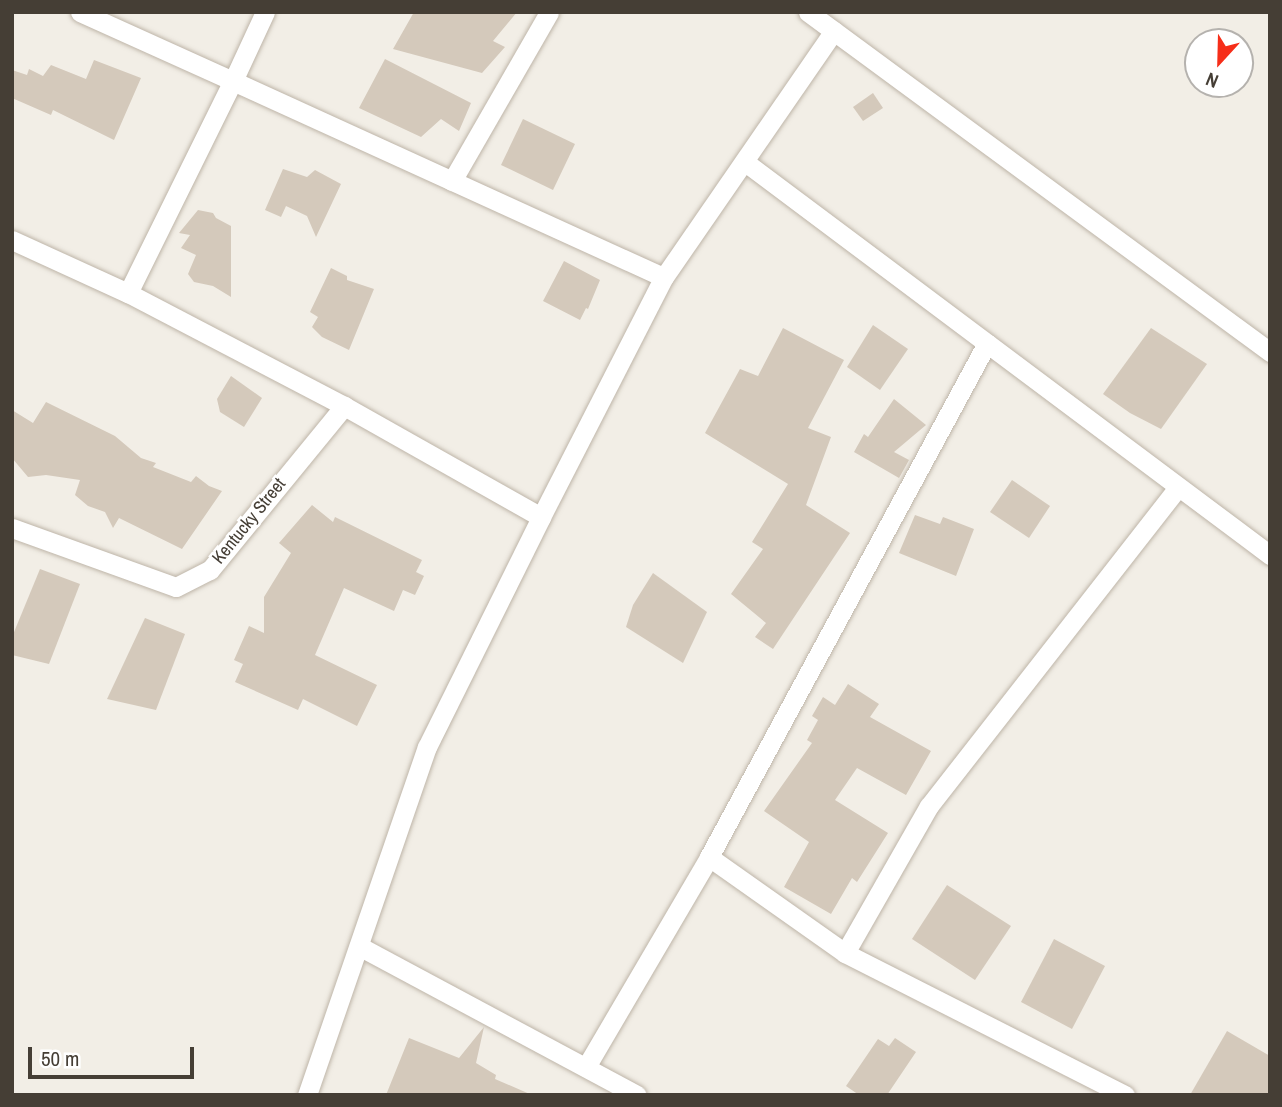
<!DOCTYPE html>
<html>
<head>
<meta charset="utf-8">
<style>
	body { margin:0 }
	#map { position:relative; width:1282px; height:1107px; overflow:hidden; background:#f2eee6; font-family:"Archivo Narrow",sans-serif }
	div>[style] { position:absolute }
	[style*='--x'] { left:calc(var(--x)*1px); top:calc(var(--y)*1px); width:calc(var(--w)*1px); rotate:calc(var(--a)*1deg) }
	.building>* { inset:0; background:#d4c9bb }
	.roads { filter:drop-shadow(0 0 2px #beb5a8) drop-shadow(0 0 2px #beb5a8) }
	.street>* { height:19px; margin:-9.5px; padding:0 9.5px; transform-origin:9.5px; border-radius:9.5px; background:#fff }
	span { translate:-50% -50%; white-space:nowrap; text-align:center; line-height:1.15; -webkit-text-stroke:5px #fff; paint-order:stroke }
	.street-label { font-size:18px; color:#453e35 }
	.frame { position:absolute; inset:0; border:14px solid #453e35; pointer-events:none }
	.north { position:absolute; left:1184px; top:28px; width:70px; height:70px; box-sizing:border-box; background:#fff; border:2px solid #b5b2ae; border-radius:50%; rotate:202deg; font-size:19px; font-weight:700; line-height:28px; text-align:center; color:#453e35 }
	.north::after { content:''; display:block; margin:auto; width:24px; height:32px; background:#f62e19; clip-path:polygon(50% 0,100% 100%,50% 72%,0 100%) }
	.scale { position:absolute; left:28px; top:1047px; width:166px; height:32px; box-sizing:border-box; border:4px solid #453e35; border-top:0; padding-left:9px; font-size:21px; line-height:24px; white-space:nowrap; color:#453e35; -webkit-text-stroke:5px #fff; paint-order:stroke }
</style>
</head>
<body>
<div id="map">
	<div class="building">
		<div style="clip-path:polygon(414px 12px,517px 12px,493px 41px,505px 47px,482px 73px,393px 49px)"></div>
		<div style="clip-path:polygon(385px 59px,471px 103px,459px 131px,441px 119px,421px 137px,359px 108px)"></div>
		<div style="clip-path:polygon(94px 60px,141px 78px,114px 140px,53px 110px,51px 115px,12px 98px,12px 70px,27px 75px,29px 69px,43px 76px,51px 65px,86px 79px)"></div>
		<div style="clip-path:polygon(873px 93px,883px 108px,863px 121px,853px 107px)"></div>
		<div style="clip-path:polygon(523px 119px,575px 144px,553px 190px,501px 165px)"></div>
		<div style="clip-path:polygon(283px 169px,307px 177px,315px 170px,341px 184px,316px 237px,307px 216px,286px 206px,281px 217px,265px 210px)"></div>
		<div style="clip-path:polygon(198px 210px,213px 213px,216px 218px,231px 226px,231px 297px,213px 286px,194px 282px,188px 274px,196px 255px,181px 248px,190px 235px,179px 233px)"></div>
		<div style="clip-path:polygon(564px 261px,600px 280px,588px 309px,586px 308px,580px 320px,543px 301px)"></div>
		<div style="clip-path:polygon(331px 268px,347px 276px,347px 280px,374px 289px,349px 350px,322px 337px,312px 327px,318px 317px,310px 312px)"></div>
		<div style="clip-path:polygon(873px 325px,908px 349px,880px 390px,847px 367px)"></div>
		<div style="clip-path:polygon(783px 328px,844px 360px,808px 428px,831px 437px,806px 505px,850px 533px,773px 649px,755px 637px,766px 623px,731px 594px,763px 549px,752px 542px,788px 484px,705px 433px,740px 369px,758px 376px)"></div>
		<div style="clip-path:polygon(1151px 328px,1207px 364px,1161px 429px,1130px 413px,1103px 394px)"></div>
		<div style="clip-path:polygon(231px 376px,262px 398px,244px 427px,220px 412px,217px 399px)"></div>
		<div style="clip-path:polygon(894px 399px,926px 425px,894px 452px,909px 460px,899px 478px,854px 452px,864px 434px,868px 437px)"></div>
		<div style="clip-path:polygon(46px 402px,115px 436px,141px 458px,156px 463px,153px 467px,191px 482px,196px 476px,209px 486px,222px 491px,182px 549px,119px 518px,113px 528px,105px 512px,88px 506px,75px 495px,80px 480px,46px 475px,28px 477px,12px 458px,12px 410px,33px 423px)"></div>
		<div style="clip-path:polygon(1012px 480px,1050px 506px,1029px 538px,990px 512px)"></div>
		<div style="clip-path:polygon(312px 505px,333px 522px,335px 517px,422px 560px,416px 572px,424px 576px,415px 595px,403px 590px,394px 611px,344px 588px,315px 655px,377px 685px,357px 726px,303px 699px,298px 710px,235px 682px,243px 664px,234px 660px,249px 626px,264px 633px,264px 597px,291px 553px,279px 543px)"></div>
		<div style="clip-path:polygon(915px 515px,940px 524px,943px 517px,974px 529px,956px 576px,899px 553px)"></div>
		<div style="clip-path:polygon(40px 569px,80px 584px,49px 664px,12px 655px,12px 637px)"></div>
		<div style="clip-path:polygon(653px 573px,707px 612px,683px 663px,626px 627px,633px 605px)"></div>
		<div style="clip-path:polygon(145px 618px,185px 634px,156px 710px,107px 699px)"></div>
		<div style="clip-path:polygon(848px 684px,879px 704px,870px 717px,931px 751px,906px 795px,857px 768px,835px 800px,888px 833px,857px 882px,852px 878px,831px 914px,784px 887px,809px 842px,764px 811px,812px 743px,807px 740px,818px 720px,812px 716px,823px 697px,835px 705px)"></div>
		<div style="clip-path:polygon(947px 885px,1011px 926px,975px 980px,912px 939px)"></div>
		<div style="clip-path:polygon(1054px 939px,1105px 966px,1072px 1029px,1021px 1002px)"></div>
		<div style="clip-path:polygon(484px 1027px,476px 1063px,496px 1075px,495px 1079px,532px 1095px,386px 1095px,409px 1038px,459px 1058px)"></div>
		<div style="clip-path:polygon(1227px 1031px,1270px 1056px,1270px 1095px,1190px 1095px)"></div>
		<div style="clip-path:polygon(895px 1038px,916px 1052px,887px 1095px,859px 1095px,846px 1086px,878px 1039px,889px 1046px)"></div>
	</div>
	<div class="roads">
		<div class="street">
			<div style="--x:80;--y:12;--w:168;--a:24.3"></div>
			<div style="--x:233;--y:81;--w:76;--a:-65.1"></div>
			<div style="--x:808;--y:12;--w:574;--a:36.35"></div>
			<div style="--x:745;--y:162;--w:656;--a:36.82"></div>
			<div style="--x:452;--y:181;--w:195;--a:-60.1"></div>
			<div style="--x:12;--y:240;--w:128;--a:24.6"></div>
			<div style="--x:128;--y:293;--w:244;--a:27.6"></div>
			<div style="--x:344;--y:406;--w:226;--a:29.4"></div>
			<div style="--x:541;--y:517;--w:270;--a:-62.9"></div>
			<div style="--x:128;--y:293;--w:237;--a:-63.7"></div>
			<div style="--x:233;--y:81;--w:473;--a:24.5"></div>
			<div style="--x:664;--y:277;--w:299;--a:-55.4"></div>
			<div style="--x:12;--y:528;--w:174;--a:19.8"></div>
			<div style="--x:176;--y:587;--w:38;--a:-27"></div>
			<div style="--x:210;--y:570;--w:212;--a:-50.7"></div>
			<div style="--x:709;--y:857;--w:166;--a:35.2"></div>
			<div style="--x:845;--y:953;--w:314;--a:26.9"></div>
			<div style="--x:359;--y:946;--w:315;--a:28.2"></div>
			<div style="--x:845;--y:953;--w:169;--a:-60.3"></div>
			<div style="--x:929;--y:806;--w:402;--a:-52"></div>
			<div style="--x:586;--y:1067;--w:243;--a:-59.6"></div>
			<div style="--x:709;--y:857;--w:584;--a:-61.59"></div>
			<div style="--x:307;--y:1095;--w:368;--a:-71"></div>
			<div style="--x:427;--y:747;--w:257;--a:-63.6"></div>
		</div>
	</div>
	<div class="street-label">
		<span style="left:249px;top:521px;rotate:-51deg">Kentucky Street</span>
	</div>
	<div class="frame"></div>
	<div class="north">N</div>
	<div class="scale">50 m</div>
</div>
</body>
</html>
